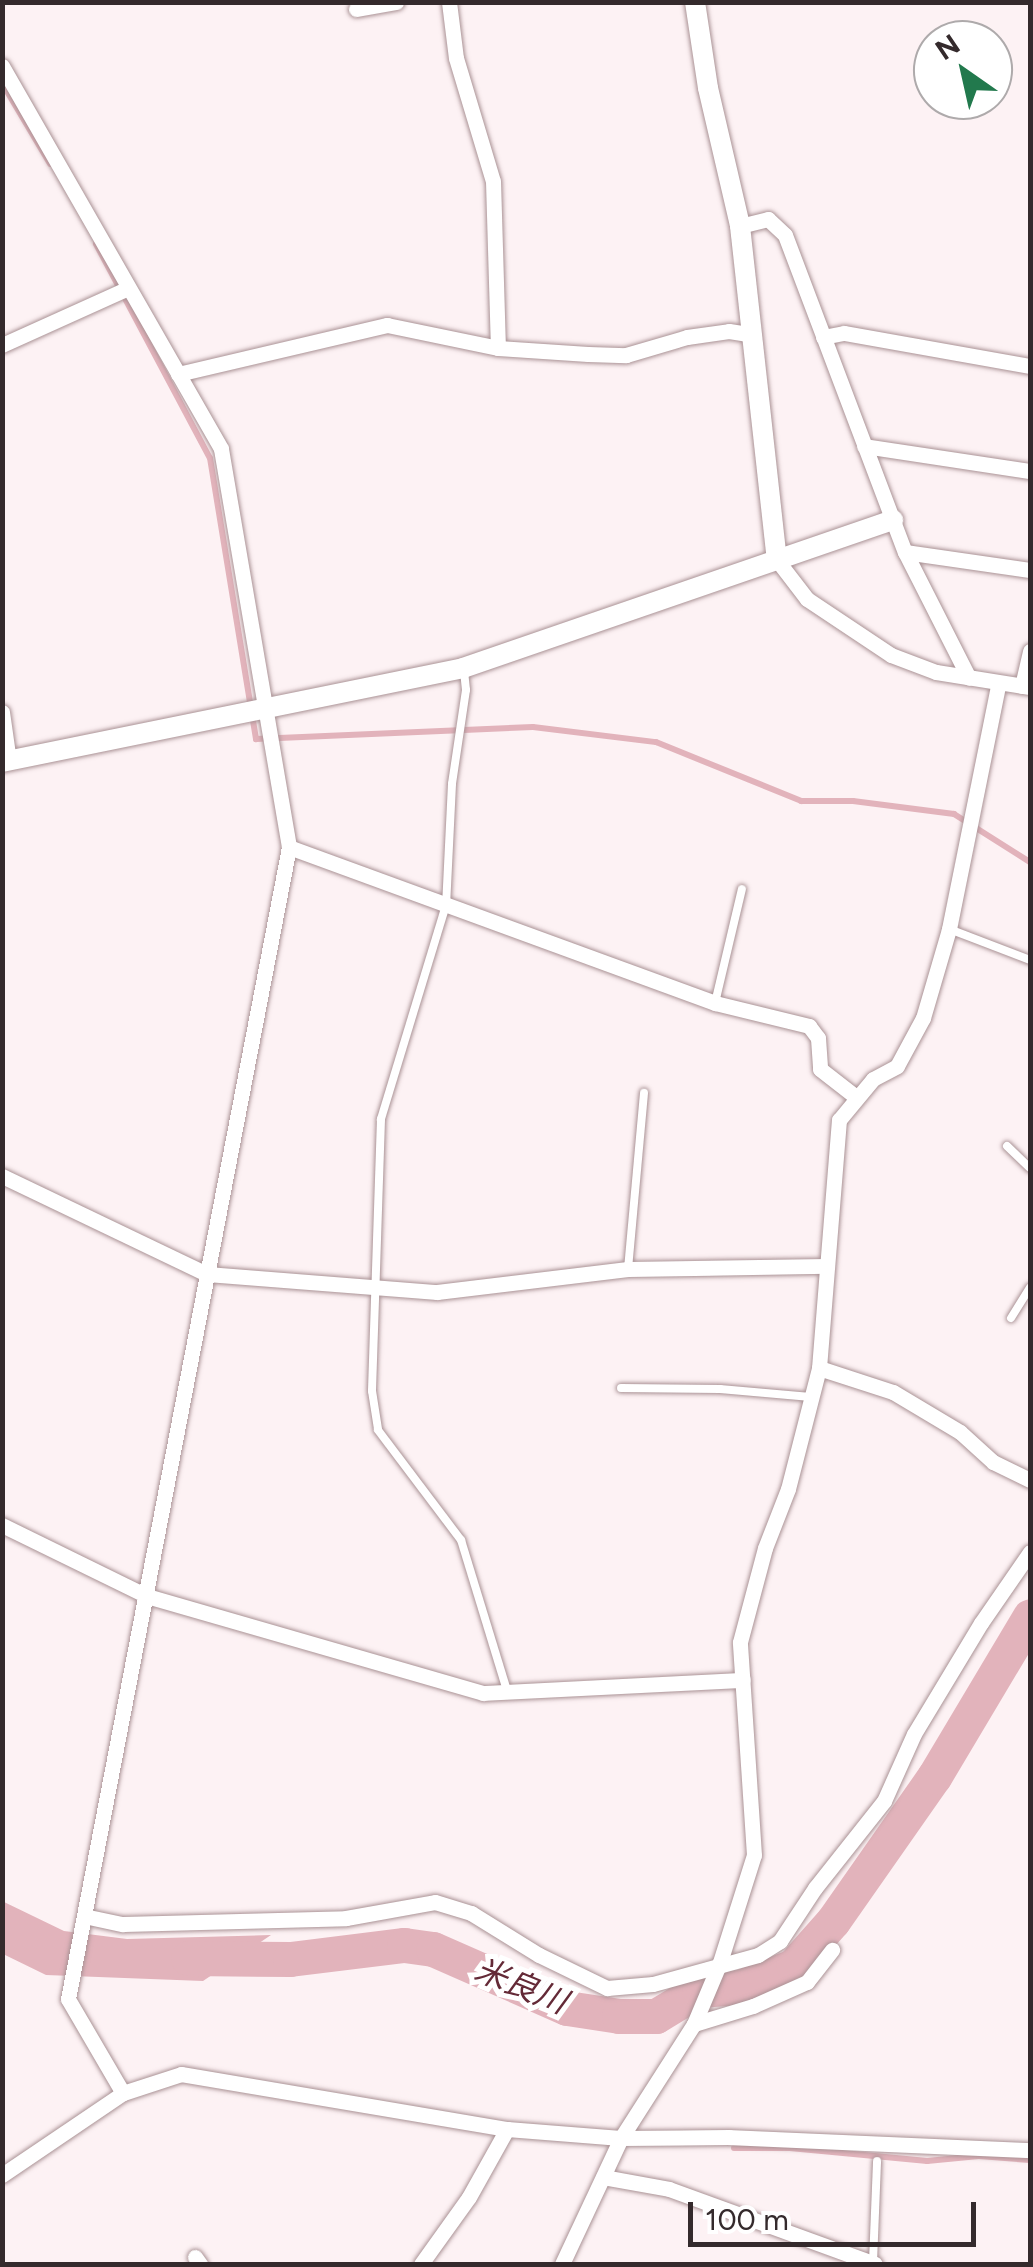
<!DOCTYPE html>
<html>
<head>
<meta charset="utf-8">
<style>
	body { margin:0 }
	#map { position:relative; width:1033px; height:2267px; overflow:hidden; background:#fdf2f4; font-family:Figtree,"Noto Sans JP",sans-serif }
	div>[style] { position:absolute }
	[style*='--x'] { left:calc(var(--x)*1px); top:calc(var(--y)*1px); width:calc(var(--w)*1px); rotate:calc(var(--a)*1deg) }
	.water>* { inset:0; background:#e2b3bb }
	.stream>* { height:6px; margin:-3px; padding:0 3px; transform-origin:3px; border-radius:3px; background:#e2b3bb }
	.river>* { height:35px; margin:-17.5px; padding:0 17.5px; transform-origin:17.5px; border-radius:17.5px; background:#e2b3bb }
	.roads { filter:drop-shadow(0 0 2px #aa9295) drop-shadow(0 0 2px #aa9295) }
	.service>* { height:8px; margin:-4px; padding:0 4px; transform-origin:4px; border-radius:4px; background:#fff }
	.minor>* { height:15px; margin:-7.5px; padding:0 7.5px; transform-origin:7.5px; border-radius:7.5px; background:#fff }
	.tertiary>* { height:20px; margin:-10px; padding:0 10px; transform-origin:10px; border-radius:10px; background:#fff }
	span { translate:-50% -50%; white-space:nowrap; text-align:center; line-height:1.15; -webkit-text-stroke:10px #fff; paint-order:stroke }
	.water-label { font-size:32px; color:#642a37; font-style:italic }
	.frame { position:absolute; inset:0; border:5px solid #342a2c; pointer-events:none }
	.north { position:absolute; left:913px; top:20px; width:100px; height:100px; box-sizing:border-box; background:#fff; border:2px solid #aeaaab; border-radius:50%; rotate:326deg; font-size:28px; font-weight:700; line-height:40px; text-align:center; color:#342a2c }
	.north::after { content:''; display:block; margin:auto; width:35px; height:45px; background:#22794d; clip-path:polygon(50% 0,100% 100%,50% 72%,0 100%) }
	.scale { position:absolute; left:688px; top:2202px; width:288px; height:45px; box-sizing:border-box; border:5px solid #342a2c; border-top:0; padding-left:12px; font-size:30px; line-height:35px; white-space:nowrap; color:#342a2c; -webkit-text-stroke:8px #fff; paint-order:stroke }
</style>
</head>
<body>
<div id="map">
	<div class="water">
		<div style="clip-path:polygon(2px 1901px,64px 1931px,127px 1939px,271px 1935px,203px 1981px,46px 1975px,3px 1954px)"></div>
	</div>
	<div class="stream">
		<div style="--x:2;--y:83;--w:94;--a:59.3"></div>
		<div style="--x:96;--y:244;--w:242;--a:62"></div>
		<div style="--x:210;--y:458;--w:285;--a:80.7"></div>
		<div style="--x:256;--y:739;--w:277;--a:-2.5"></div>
		<div style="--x:533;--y:727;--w:124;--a:7"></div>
		<div style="--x:656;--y:742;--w:157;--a:22.1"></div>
		<div style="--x:801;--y:801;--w:52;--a:0"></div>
		<div style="--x:853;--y:801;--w:102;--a:7.3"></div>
		<div style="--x:954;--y:814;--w:90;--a:32.3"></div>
		<div style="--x:734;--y:2148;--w:56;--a:0"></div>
		<div style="--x:790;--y:2148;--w:138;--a:5.4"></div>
		<div style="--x:927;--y:2161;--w:52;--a:-5.5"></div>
		<div style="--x:979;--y:2156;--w:51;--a:4.5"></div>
	</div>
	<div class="river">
		<div style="--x:188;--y:1958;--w:102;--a:0.6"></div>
		<div style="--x:290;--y:1959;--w:115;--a:-7"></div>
		<div style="--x:404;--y:1945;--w:29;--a:8"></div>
		<div style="--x:433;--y:1949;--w:146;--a:23.8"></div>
		<div style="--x:567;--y:2008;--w:53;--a:8.7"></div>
		<div style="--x:619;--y:2016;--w:37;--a:0"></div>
		<div style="--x:656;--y:2016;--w:50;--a:-31.2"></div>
		<div style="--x:699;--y:1990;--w:41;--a:-4.2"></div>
		<div style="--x:740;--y:1987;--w:57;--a:-21.6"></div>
		<div style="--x:793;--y:1966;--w:60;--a:-48.4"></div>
		<div style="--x:833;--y:1921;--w:176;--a:-55"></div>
		<div style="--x:934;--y:1777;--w:187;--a:-59.2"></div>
	</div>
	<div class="roads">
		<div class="service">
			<div style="--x:464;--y:671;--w:19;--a:84"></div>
			<div style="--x:466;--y:690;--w:95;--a:98.5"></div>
			<div style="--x:452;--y:784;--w:121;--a:92.8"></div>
			<div style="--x:446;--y:905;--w:224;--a:106.9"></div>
			<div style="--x:381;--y:1119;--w:272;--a:91.9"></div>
			<div style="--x:372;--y:1391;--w:39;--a:81"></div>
			<div style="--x:378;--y:1430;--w:138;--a:53"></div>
			<div style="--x:461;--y:1540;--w:157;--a:73"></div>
			<div style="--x:949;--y:929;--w:87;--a:20.9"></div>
			<div style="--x:715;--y:1003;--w:117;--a:-76.7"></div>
			<div style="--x:1007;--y:1146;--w:32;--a:44"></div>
			<div style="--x:628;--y:1269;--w:177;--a:-84.8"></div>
			<div style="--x:1011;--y:1318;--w:36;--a:-58"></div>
			<div style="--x:621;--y:1388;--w:99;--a:0.6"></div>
			<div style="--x:720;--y:1389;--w:91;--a:5"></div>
			<div style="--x:873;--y:2262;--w:101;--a:-87.7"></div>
		</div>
		<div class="minor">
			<div style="--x:449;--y:2;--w:56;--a:82.9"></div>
			<div style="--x:456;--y:58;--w:128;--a:73.3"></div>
			<div style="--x:493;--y:181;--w:167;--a:88.3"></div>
			<div style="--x:356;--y:9;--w:41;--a:-9.9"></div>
			<div style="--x:2;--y:66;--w:441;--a:60.2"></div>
			<div style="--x:221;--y:449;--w:404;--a:80.3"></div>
			<div style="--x:289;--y:847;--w:1173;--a:100.86"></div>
			<div style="--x:68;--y:1999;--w:109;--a:59.7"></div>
			<div style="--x:740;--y:226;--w:29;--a:-14"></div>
			<div style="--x:768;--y:219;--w:23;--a:43"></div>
			<div style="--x:785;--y:235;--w:339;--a:69.3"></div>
			<div style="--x:905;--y:552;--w:141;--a:63.1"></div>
			<div style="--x:823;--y:337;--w:21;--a:-11"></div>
			<div style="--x:844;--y:333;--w:189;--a:10.1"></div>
			<div style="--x:2;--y:345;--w:138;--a:-24.3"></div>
			<div style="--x:178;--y:374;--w:215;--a:-13.2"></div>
			<div style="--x:387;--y:325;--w:113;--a:11.7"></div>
			<div style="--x:498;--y:348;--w:90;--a:3.8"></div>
			<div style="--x:588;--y:354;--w:38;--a:2"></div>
			<div style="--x:626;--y:355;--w:64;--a:-16.4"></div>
			<div style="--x:687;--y:337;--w:42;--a:-8.1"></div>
			<div style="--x:729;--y:331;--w:24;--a:9"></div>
			<div style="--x:864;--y:446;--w:168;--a:8.6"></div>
			<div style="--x:905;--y:552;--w:126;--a:8.2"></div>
			<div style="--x:777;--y:560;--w:49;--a:52.4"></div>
			<div style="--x:807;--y:599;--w:101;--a:33.7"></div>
			<div style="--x:891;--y:655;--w:48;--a:20.7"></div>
			<div style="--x:936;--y:672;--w:95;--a:9.1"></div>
			<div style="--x:1022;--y:686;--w:36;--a:-77"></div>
			<div style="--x:2;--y:712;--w:49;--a:81.9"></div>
			<div style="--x:289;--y:847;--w:454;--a:20.1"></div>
			<div style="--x:715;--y:1003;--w:97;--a:13.7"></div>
			<div style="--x:809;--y:1026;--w:15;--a:53"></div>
			<div style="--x:818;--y:1038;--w:31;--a:86"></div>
			<div style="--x:820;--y:1069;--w:46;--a:37.9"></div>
			<div style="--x:2;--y:1176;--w:227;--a:25.6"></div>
			<div style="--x:207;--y:1274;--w:231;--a:4.5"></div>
			<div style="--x:437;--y:1292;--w:192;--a:-6.9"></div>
			<div style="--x:628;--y:1269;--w:199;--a:-0.9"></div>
			<div style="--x:819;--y:1368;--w:78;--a:18"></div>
			<div style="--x:893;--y:1392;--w:78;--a:30.8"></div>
			<div style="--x:960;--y:1432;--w:45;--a:42.3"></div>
			<div style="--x:993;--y:1462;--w:41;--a:25.9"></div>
			<div style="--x:2;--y:1525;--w:161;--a:26.1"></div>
			<div style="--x:147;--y:1596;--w:350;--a:16.1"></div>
			<div style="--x:483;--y:1693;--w:260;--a:-2.9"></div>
			<div style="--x:84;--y:1916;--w:40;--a:12"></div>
			<div style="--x:123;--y:1924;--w:223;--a:-1.5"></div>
			<div style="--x:346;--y:1918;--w:90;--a:-10.2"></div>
			<div style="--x:435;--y:1902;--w:38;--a:17"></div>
			<div style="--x:471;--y:1913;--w:80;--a:31.7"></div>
			<div style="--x:539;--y:1955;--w:76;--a:25.9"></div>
			<div style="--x:607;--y:1988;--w:46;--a:-5"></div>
			<div style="--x:653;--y:1984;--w:109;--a:-15.4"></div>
			<div style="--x:758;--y:1955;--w:26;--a:-32"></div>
			<div style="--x:780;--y:1941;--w:64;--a:-56.6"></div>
			<div style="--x:815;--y:1888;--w:111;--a:-51.6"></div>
			<div style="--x:884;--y:1801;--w:73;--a:-65.9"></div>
			<div style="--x:914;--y:1734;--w:130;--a:-58.9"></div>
			<div style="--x:981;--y:1623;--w:86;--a:-55.4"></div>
			<div style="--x:694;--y:2024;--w:62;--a:-17"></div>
			<div style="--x:753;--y:2006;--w:59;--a:-24"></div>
			<div style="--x:807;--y:1982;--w:41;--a:-52"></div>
			<div style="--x:2;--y:2175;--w:146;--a:-34.1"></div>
			<div style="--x:123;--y:2093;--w:61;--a:-18.1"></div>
			<div style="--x:181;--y:2074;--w:331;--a:9.6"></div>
			<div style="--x:507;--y:2129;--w:114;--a:4.5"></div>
			<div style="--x:621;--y:2138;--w:108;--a:-0.5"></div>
			<div style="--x:729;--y:2137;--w:301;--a:2.5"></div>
			<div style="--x:603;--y:2177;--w:67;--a:10.3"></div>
			<div style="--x:669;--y:2189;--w:219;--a:20"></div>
			<div style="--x:195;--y:2257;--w:9;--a:54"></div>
			<div style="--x:421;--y:2264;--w:82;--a:-54.4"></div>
			<div style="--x:469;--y:2197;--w:78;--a:-60.8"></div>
			<div style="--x:562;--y:2264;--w:139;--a:-64.9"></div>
			<div style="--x:621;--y:2138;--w:135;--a:-57.4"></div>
			<div style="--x:694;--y:2024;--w:67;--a:-67.2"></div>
			<div style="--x:720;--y:1962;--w:112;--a:-72.4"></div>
			<div style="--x:754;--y:1855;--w:213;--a:-93.8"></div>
			<div style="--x:740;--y:1642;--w:97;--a:-75.1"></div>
			<div style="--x:765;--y:1548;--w:63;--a:-68.7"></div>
			<div style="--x:788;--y:1489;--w:125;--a:-75.6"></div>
			<div style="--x:819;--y:1368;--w:249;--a:-85.4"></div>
			<div style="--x:839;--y:1120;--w:53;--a:-50.3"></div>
			<div style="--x:873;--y:1079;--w:27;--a:-28"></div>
			<div style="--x:897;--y:1066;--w:55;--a:-61.6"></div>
			<div style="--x:923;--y:1018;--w:93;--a:-73.7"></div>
			<div style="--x:949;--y:929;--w:249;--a:-78.6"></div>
		</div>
		<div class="tertiary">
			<div style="--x:695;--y:2;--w:87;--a:81.4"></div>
			<div style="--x:708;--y:88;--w:142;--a:76.9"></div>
			<div style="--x:740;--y:226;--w:336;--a:83.7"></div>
			<div style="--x:2;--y:762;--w:470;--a:-11.5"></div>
			<div style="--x:463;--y:668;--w:455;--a:-19"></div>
		</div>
	</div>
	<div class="water-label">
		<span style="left:521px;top:1986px;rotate:22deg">米良川</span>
	</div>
	<div class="frame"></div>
	<div class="north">N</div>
	<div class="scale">100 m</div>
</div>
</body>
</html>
